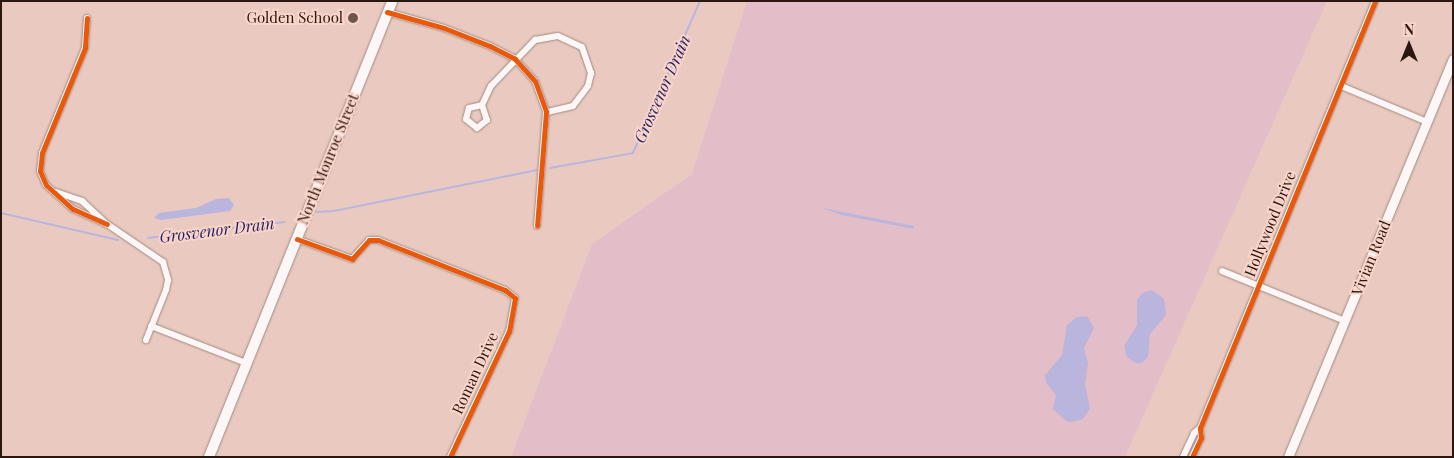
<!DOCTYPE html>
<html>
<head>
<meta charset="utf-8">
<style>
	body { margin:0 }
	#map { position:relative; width:1454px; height:458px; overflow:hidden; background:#eacac0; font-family:"Playfair Display",serif }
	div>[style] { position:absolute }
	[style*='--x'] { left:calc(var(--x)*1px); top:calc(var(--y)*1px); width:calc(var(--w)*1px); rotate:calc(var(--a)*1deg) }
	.green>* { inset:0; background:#e3bdc8 }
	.water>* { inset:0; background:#bab5dd }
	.stream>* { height:2px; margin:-1px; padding:0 1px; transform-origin:1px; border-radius:1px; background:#bab5dd }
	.roads { filter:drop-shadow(0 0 1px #a28b83) drop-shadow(0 0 1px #a28b83) }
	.street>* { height:6px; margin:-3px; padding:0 3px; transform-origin:3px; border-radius:3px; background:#fcf7f6 }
	.secondary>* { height:9px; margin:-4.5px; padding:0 4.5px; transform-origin:4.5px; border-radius:4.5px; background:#fcf7f6 }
	.primary>* { height:10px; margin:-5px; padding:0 5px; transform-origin:5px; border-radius:5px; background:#fcf7f6 }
	.cycleway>* { height:5px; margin:-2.5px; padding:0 2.5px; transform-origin:2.5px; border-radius:2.5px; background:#e8590c }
	.dots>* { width:14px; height:14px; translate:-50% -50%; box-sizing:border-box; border:2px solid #f9d5c9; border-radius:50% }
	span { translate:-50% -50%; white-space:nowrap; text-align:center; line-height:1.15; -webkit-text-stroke:4px #f9d5c9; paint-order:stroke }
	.poi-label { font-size:15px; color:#2c1710 }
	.right { translate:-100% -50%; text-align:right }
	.street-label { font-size:15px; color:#2c1710 }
	.water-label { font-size:16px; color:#241f65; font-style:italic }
	.frame { position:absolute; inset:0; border:2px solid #2c1710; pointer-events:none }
	.north { position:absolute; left:1384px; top:20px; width:50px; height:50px; -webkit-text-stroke:4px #f9d5c9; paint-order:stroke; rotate:0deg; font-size:14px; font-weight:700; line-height:20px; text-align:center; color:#2c1710 }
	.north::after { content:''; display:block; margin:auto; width:18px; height:22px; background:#2c1710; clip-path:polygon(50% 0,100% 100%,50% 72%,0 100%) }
</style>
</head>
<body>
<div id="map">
	<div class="green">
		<div style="clip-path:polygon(747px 1px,1327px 1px,1125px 457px,511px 457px,592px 244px,692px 174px)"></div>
	</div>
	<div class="water">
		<div style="clip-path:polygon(736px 179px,822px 208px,914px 226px,914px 229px,842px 215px)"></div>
		<div style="clip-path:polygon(229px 198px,234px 205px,230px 211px,161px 220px,154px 218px,159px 213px,196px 208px,216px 199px)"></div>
		<div style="clip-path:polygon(1152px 290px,1164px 299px,1166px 315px,1150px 334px,1148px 357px,1142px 363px,1136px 363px,1127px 357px,1124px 346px,1137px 325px,1137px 299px,1144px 292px)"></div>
		<div style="clip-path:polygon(1087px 316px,1094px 328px,1084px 348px,1088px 363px,1085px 384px,1090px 409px,1083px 419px,1072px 422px,1066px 421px,1053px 409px,1056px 395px,1046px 383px,1045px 375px,1062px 355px,1067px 325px,1077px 317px)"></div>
	</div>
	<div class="stream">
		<div style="--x:550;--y:168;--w:84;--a:-10.2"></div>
		<div style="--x:633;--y:153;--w:166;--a:-66.2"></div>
		<div style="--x:316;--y:212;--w:18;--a:-3"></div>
		<div style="--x:334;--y:211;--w:207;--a:-11.4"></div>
		<div style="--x:1;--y:213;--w:120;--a:13"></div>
		<div style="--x:148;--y:238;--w:138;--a:-6.7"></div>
	</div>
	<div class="roads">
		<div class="street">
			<div style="--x:387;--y:12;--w:59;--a:15.7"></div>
			<div style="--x:444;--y:28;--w:49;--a:21.4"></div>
			<div style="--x:490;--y:46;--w:28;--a:27"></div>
			<div style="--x:515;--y:59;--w:30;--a:48"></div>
			<div style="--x:535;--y:81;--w:33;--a:70"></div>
			<div style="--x:546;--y:112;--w:114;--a:94.5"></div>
			<div style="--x:87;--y:18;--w:30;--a:94"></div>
			<div style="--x:85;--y:48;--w:113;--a:112.3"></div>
			<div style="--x:42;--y:153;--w:18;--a:96"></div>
			<div style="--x:40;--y:171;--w:15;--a:67"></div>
			<div style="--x:46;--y:185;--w:36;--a:42"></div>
			<div style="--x:73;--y:209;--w:37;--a:24"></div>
			<div style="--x:1341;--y:86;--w:93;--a:22.7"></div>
			<div style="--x:482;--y:105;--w:16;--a:72"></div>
			<div style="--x:487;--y:120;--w:13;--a:141"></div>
			<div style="--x:477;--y:128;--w:14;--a:-141"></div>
			<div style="--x:466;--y:119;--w:11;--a:-75"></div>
			<div style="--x:469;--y:108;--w:13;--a:-13"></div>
			<div style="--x:482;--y:105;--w:21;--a:-65"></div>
			<div style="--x:491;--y:86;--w:64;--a:-46.3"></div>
			<div style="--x:535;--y:40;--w:23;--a:-10"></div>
			<div style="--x:558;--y:36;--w:26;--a:25"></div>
			<div style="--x:582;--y:47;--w:28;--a:71"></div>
			<div style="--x:591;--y:73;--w:13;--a:103"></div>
			<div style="--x:588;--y:86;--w:25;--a:127"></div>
			<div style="--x:573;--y:106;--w:28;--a:167"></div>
			<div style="--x:56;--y:192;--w:28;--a:19"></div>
			<div style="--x:82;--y:201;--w:34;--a:43"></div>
			<div style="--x:107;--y:224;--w:68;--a:34.2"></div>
			<div style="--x:163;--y:262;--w:19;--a:74"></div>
			<div style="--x:168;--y:280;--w:10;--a:101"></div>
			<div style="--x:166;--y:290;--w:54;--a:111.8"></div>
			<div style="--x:297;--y:239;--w:59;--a:20"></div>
			<div style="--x:352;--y:259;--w:25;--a:-48"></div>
			<div style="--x:369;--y:240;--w:9;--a:0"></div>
			<div style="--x:378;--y:240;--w:136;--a:21.5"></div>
			<div style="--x:505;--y:290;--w:13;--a:39"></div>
			<div style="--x:515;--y:298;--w:34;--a:100"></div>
			<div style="--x:509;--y:331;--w:139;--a:115.1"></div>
			<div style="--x:1222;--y:271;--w:133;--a:22.1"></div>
			<div style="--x:151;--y:326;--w:102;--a:21.3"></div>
			<div style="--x:1183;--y:457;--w:26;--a:-65"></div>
			<div style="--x:1194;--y:433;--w:8;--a:-40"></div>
			<div style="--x:1192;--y:457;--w:21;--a:-65"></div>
			<div style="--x:1201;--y:438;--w:10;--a:-96"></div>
			<div style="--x:1200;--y:428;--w:461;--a:-67.7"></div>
		</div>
		<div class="secondary">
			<div style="--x:1288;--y:457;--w:431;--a:-67.5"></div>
		</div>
		<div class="primary">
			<div style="--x:209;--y:457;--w:491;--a:-68.1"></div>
		</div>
	</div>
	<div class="cycleway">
		<div style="--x:387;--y:12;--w:59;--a:15.7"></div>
		<div style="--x:444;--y:28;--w:49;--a:21.4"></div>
		<div style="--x:490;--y:46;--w:28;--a:27"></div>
		<div style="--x:515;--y:59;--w:30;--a:48"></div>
		<div style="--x:535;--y:81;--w:33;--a:70"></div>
		<div style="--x:546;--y:112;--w:114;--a:94.5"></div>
		<div style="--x:87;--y:18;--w:30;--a:94"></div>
		<div style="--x:85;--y:48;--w:113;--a:112.3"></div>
		<div style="--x:42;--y:153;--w:18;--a:96"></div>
		<div style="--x:40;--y:171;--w:15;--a:67"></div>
		<div style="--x:46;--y:185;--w:36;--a:42"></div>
		<div style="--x:73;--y:209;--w:37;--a:24"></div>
		<div style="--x:297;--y:239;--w:59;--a:20"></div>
		<div style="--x:352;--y:259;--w:25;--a:-48"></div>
		<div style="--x:369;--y:240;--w:9;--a:0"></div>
		<div style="--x:378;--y:240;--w:136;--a:21.5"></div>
		<div style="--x:505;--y:290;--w:13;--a:39"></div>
		<div style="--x:515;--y:298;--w:34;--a:100"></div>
		<div style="--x:509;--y:331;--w:139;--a:115.1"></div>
		<div style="--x:1192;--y:457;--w:21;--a:-65"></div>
		<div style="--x:1201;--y:438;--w:10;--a:-96"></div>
		<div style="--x:1200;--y:428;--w:461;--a:-67.7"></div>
	</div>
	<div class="dots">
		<div style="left:353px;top:18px;background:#6e564e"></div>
	</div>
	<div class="poi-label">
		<span class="right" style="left:343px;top:18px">Golden School</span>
	</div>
	<div class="street-label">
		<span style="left:328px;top:159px;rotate:-68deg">North Monroe Street</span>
		<span style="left:1270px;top:224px;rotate:-68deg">Hollywood Drive</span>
		<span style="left:1371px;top:258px;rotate:-68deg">Vivian Road</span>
		<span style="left:475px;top:373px;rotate:-65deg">Roman Drive</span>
	</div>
	<div class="water-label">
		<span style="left:662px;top:89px;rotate:-66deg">Grosvenor Drain</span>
		<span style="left:217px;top:230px;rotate:-7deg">Grosvenor Drain</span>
	</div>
	<div class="frame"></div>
	<div class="north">N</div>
</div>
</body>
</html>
